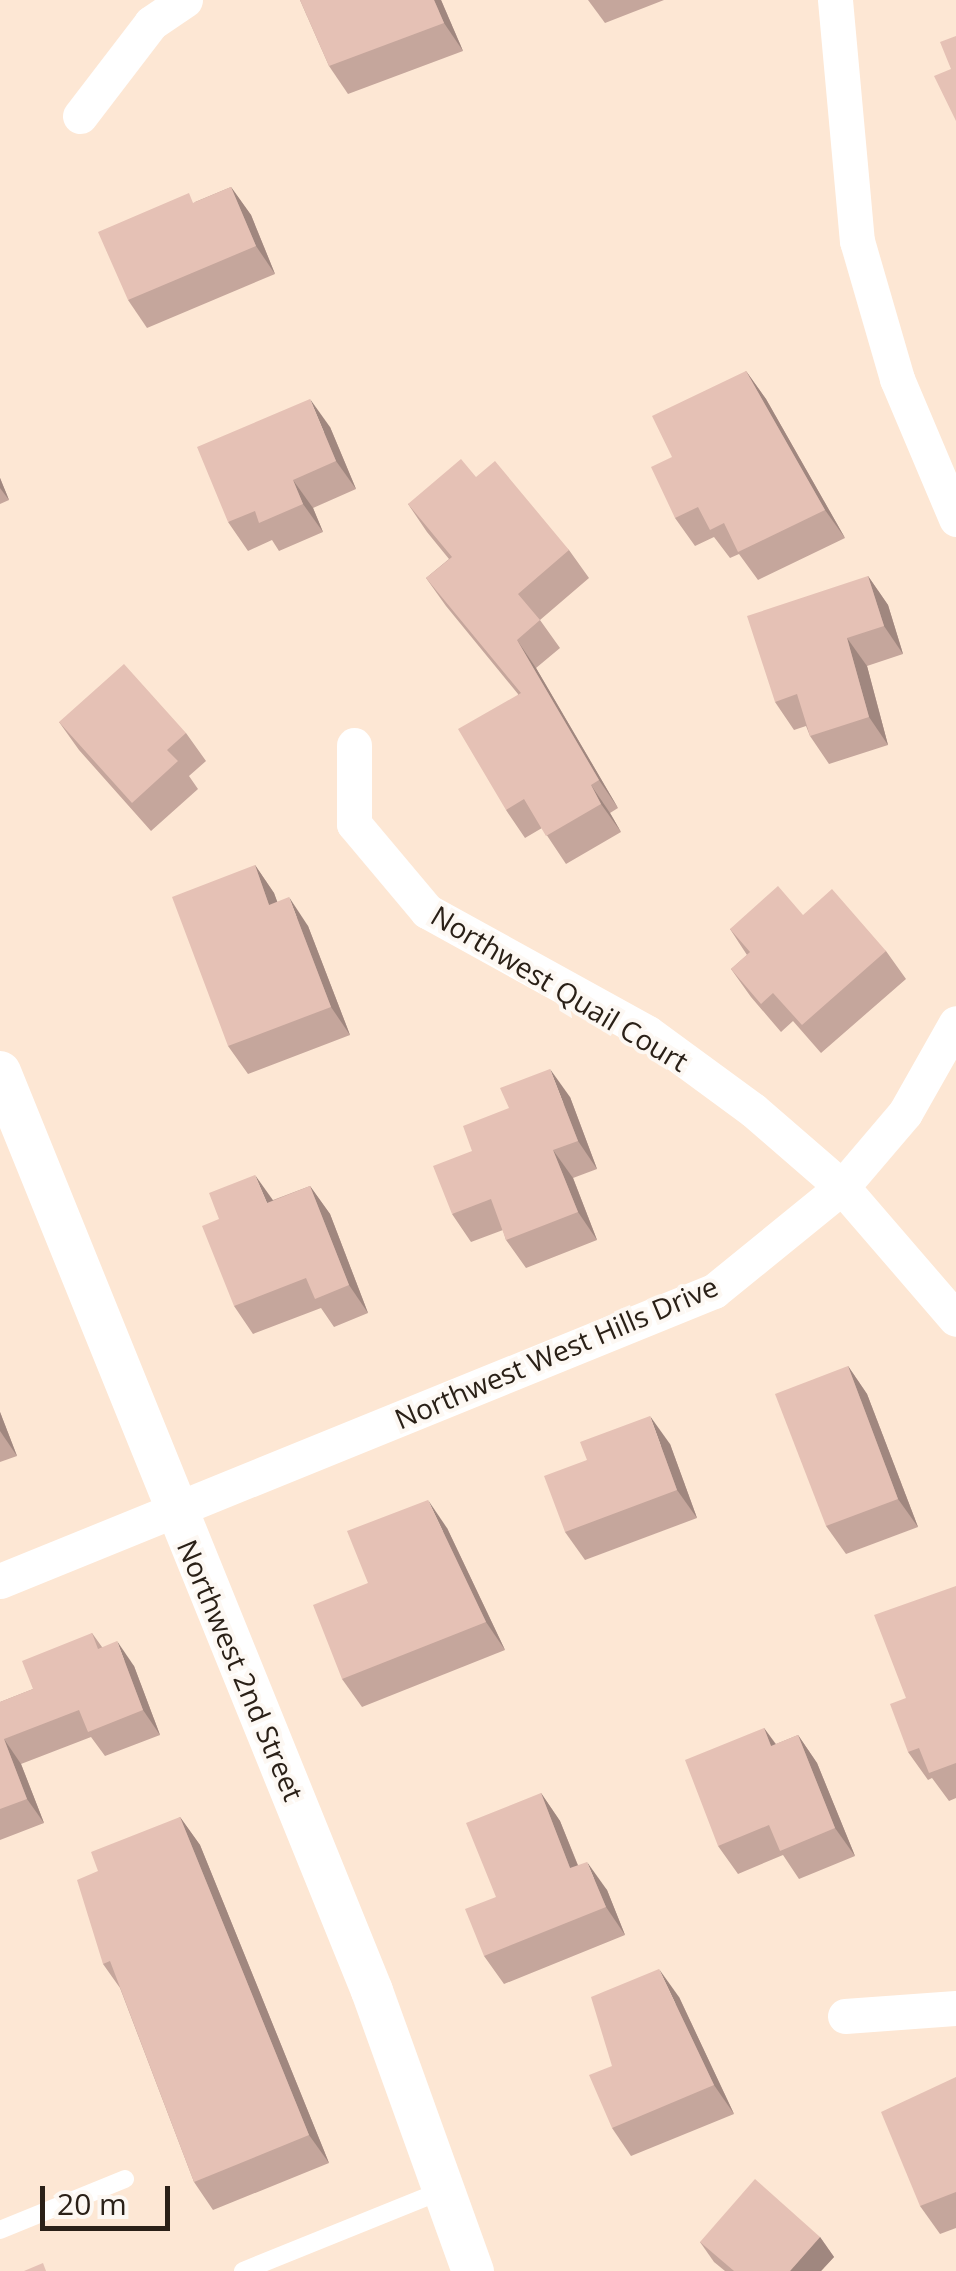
<!DOCTYPE html>
<html>
<head>
<meta charset="utf-8">
<style>
	body { margin:0 }
	#map { position:relative; width:956px; height:2271px; overflow:hidden; background:#fde7d4; font-family:"Open Sans",sans-serif }
	div>[style] { position:absolute }
	[style*='--x'] { left:calc(var(--x)*1px); top:calc(var(--y)*1px); width:calc(var(--w)*1px); rotate:calc(var(--a)*1deg) }
	.service>* { height:18px; margin:-9px; padding:0 9px; transform-origin:9px; border-radius:9px; background:#fff }
	.minor>* { height:35px; margin:-17.5px; padding:0 17.5px; transform-origin:17.5px; border-radius:17.5px; background:#fff }
	.tertiary>* { height:42px; margin:-21px; padding:0 21px; transform-origin:21px; border-radius:21px; background:#fff }
	.wall>* { inset:0; background:#c5a69c }
	.shaded-wall>* { inset:0; background:#a0877f }
	.building>* { inset:0; background:#e5c1b5 }
	span { translate:-50% -50%; white-space:nowrap; text-align:center; line-height:1.15; -webkit-text-stroke:8px #fdf8f3; paint-order:stroke }
	.street-label { font-size:28px; color:#2a2017 }
	.scale { position:absolute; left:40px; top:2186px; width:130px; height:45px; box-sizing:border-box; border:5px solid #2a2017; border-top:0; padding-left:12px; font-size:30px; line-height:35px; white-space:nowrap; color:#2a2017; -webkit-text-stroke:8px #fdf8f3; paint-order:stroke }
</style>
</head>
<body>
<div id="map">
	<div class="service">
		<div style="--x:0;--y:2230;--w:135;--a:-22.2"></div>
		<div style="--x:243;--y:2271;--w:214;--a:-22"></div>
	</div>
	<div class="minor">
		<div style="--x:835;--y:0;--w:242;--a:84.8"></div>
		<div style="--x:857;--y:241;--w:144;--a:73.8"></div>
		<div style="--x:897;--y:379;--w:152;--a:67.1"></div>
		<div style="--x:80;--y:116;--w:117;--a:-52.6"></div>
		<div style="--x:151;--y:23;--w:41;--a:-34.1"></div>
		<div style="--x:354;--y:745;--w:79;--a:90"></div>
		<div style="--x:354;--y:824;--w:114;--a:50"></div>
		<div style="--x:427;--y:911;--w:252;--a:28.9"></div>
		<div style="--x:648;--y:1033;--w:130;--a:36.3"></div>
		<div style="--x:753;--y:1110;--w:118;--a:40.9"></div>
		<div style="--x:842;--y:1187;--w:174;--a:49.2"></div>
		<div style="--x:0;--y:1581;--w:771;--a:-22.11"></div>
		<div style="--x:714;--y:1291;--w:165;--a:-39.1"></div>
		<div style="--x:842;--y:1187;--w:97;--a:-49.6"></div>
		<div style="--x:905;--y:1113;--w:103;--a:-60.5"></div>
		<div style="--x:845;--y:2016;--w:111;--a:-4.1"></div>
	</div>
	<div class="tertiary">
		<div style="--x:0;--y:1072;--w:991;--a:67.96"></div>
		<div style="--x:372;--y:1991;--w:298;--a:70.2"></div>
	</div>
	<div class="wall">
		<div style="clip-path:polygon(300px 0,441px 0,463px 51px,348px 94px,329px 66px)"></div>
		<div style="clip-path:polygon(588px 0,664px 0,605px 23px)"></div>
		<div style="clip-path:polygon(231px 187px,251px 215px,275px 274px,147px 328px,128px 300px,195px 202px)"></div>
		<div style="clip-path:polygon(746px 371px,766px 399px,845px 538px,758px 580px,739px 554px,730px 558px,714px 537px,695px 546px,675px 518px,672px 457px)"></div>
		<div style="clip-path:polygon(330px 427px,356px 489px,313px 508px,323px 532px,279px 551px,272px 540px,248px 551px,228px 522px)"></div>
		<div style="clip-path:polygon(476px 477px,569px 550px,589px 578px,540px 620px,560px 648px,536px 668px,618px 808px,610px 813px,621px 832px,566px 864px,542px 828px,525px 838px,506px 810px,518px 694px,446px 606px,426px 578px,449px 559px,427px 532px,408px 504px)"></div>
		<div style="clip-path:polygon(0 478px,9px 500px,0 504px)"></div>
		<div style="clip-path:polygon(868px 576px,888px 605px,903px 654px,867px 666px,888px 745px,829px 764px,810px 736px,806px 726px,794px 730px,775px 702px)"></div>
		<div style="clip-path:polygon(59px 722px,186px 733px,206px 761px,189px 776px,198px 789px,151px 831px,79px 750px)"></div>
		<div style="clip-path:polygon(255px 865px,274px 893px,277px 902px,308px 926px,350px 1035px,248px 1074px,228px 1046px)"></div>
		<div style="clip-path:polygon(803px 915px,886px 951px,906px 979px,821px 1053px,793px 1021px,781px 1032px,751px 997px,731px 969px,747px 955px,730px 929px)"></div>
		<div style="clip-path:polygon(570px 1097px,597px 1169px,573px 1178px,597px 1240px,526px 1268px,506px 1240px,503px 1230px,471px 1242px,452px 1214px)"></div>
		<div style="clip-path:polygon(310px 1186px,330px 1214px,368px 1313px,334px 1327px,321px 1308px,253px 1334px,234px 1306px,273px 1200px)"></div>
		<div style="clip-path:polygon(848px 1366px,867px 1394px,918px 1527px,846px 1554px,826px 1526px)"></div>
		<div style="clip-path:polygon(0 1412px,17px 1456px,0 1462px)"></div>
		<div style="clip-path:polygon(670px 1444px,697px 1518px,585px 1560px,565px 1532px,587px 1460px)"></div>
		<div style="clip-path:polygon(447px 1528px,505px 1650px,362px 1707px,342px 1679px,368px 1583px)"></div>
		<div style="clip-path:polygon(956px 1586px,956px 1798px,949px 1801px,932px 1778px,928px 1780px,908px 1752px)"></div>
		<div style="clip-path:polygon(92px 1633px,102px 1647px,134px 1666px,160px 1735px,105px 1756px,91px 1737px,21px 1764px,44px 1823px,0 1840px,0 1702px,33px 1689px)"></div>
		<div style="clip-path:polygon(764px 1728px,776px 1744px,798px 1735px,817px 1763px,855px 1856px,799px 1879px,783px 1855px,738px 1874px,718px 1846px)"></div>
		<div style="clip-path:polygon(541px 1793px,560px 1821px,578px 1865px,607px 1890px,625px 1935px,504px 1984px,484px 1956px,496px 1897px)"></div>
		<div style="clip-path:polygon(180px 1817px,200px 1845px,329px 2163px,213px 2210px,194px 2182px,120px 1988px,103px 1964px,98px 1871px)"></div>
		<div style="clip-path:polygon(679px 1997px,734px 2114px,631px 2156px,612px 2128px)"></div>
		<div style="clip-path:polygon(956px 2077px,956px 2228px,940px 2234px,920px 2206px)"></div>
		<div style="clip-path:polygon(820px 2237px,834px 2257px,821px 2271px,725px 2271px,714px 2262px,700px 2242px)"></div>
	</div>
	<div class="shaded-wall">
		<div style="clip-path:polygon(434px 0,441px 0,463px 51px,444px 23px)"></div>
		<div style="clip-path:polygon(231px 187px,251px 215px,275px 274px,256px 246px)"></div>
		<div style="clip-path:polygon(746px 371px,766px 399px,845px 538px,825px 510px)"></div>
		<div style="clip-path:polygon(310px 399px,330px 427px,356px 489px,336px 461px)"></div>
		<div style="clip-path:polygon(0 478px,9px 500px,0 488px)"></div>
		<div style="clip-path:polygon(293px 480px,313px 508px,323px 532px,303px 504px)"></div>
		<div style="clip-path:polygon(868px 576px,888px 605px,903px 654px,884px 626px)"></div>
		<div style="clip-path:polygon(847px 638px,867px 666px,888px 745px,869px 717px)"></div>
		<div style="clip-path:polygon(517px 640px,536px 668px,618px 808px,599px 780px)"></div>
		<div style="clip-path:polygon(591px 785px,610px 813px,621px 832px,601px 804px)"></div>
		<div style="clip-path:polygon(255px 865px,274px 893px,289px 933px,269px 905px)"></div>
		<div style="clip-path:polygon(289px 897px,308px 926px,350px 1035px,331px 1007px)"></div>
		<div style="clip-path:polygon(550px 1069px,570px 1097px,597px 1169px,578px 1141px)"></div>
		<div style="clip-path:polygon(553px 1150px,573px 1178px,597px 1240px,578px 1212px)"></div>
		<div style="clip-path:polygon(255px 1175px,275px 1203px,267px 1203px)"></div>
		<div style="clip-path:polygon(310px 1186px,330px 1214px,368px 1313px,349px 1285px)"></div>
		<div style="clip-path:polygon(848px 1366px,867px 1394px,918px 1527px,898px 1499px)"></div>
		<div style="clip-path:polygon(0 1412px,17px 1456px,0 1431px)"></div>
		<div style="clip-path:polygon(650px 1416px,670px 1444px,697px 1518px,677px 1490px)"></div>
		<div style="clip-path:polygon(428px 1500px,447px 1528px,505px 1650px,486px 1622px)"></div>
		<div style="clip-path:polygon(117px 1641px,134px 1666px,160px 1735px,143px 1710px)"></div>
		<div style="clip-path:polygon(764px 1728px,784px 1756px,771px 1746px)"></div>
		<div style="clip-path:polygon(798px 1735px,817px 1763px,855px 1856px,835px 1828px)"></div>
		<div style="clip-path:polygon(4px 1739px,21px 1764px,44px 1823px,27px 1799px)"></div>
		<div style="clip-path:polygon(541px 1793px,560px 1821px,590px 1896px,570px 1868px)"></div>
		<div style="clip-path:polygon(180px 1817px,200px 1845px,329px 2163px,309px 2135px)"></div>
		<div style="clip-path:polygon(587px 1862px,607px 1890px,625px 1935px,606px 1907px)"></div>
		<div style="clip-path:polygon(659px 1969px,679px 1997px,734px 2114px,714px 2085px)"></div>
		<div style="clip-path:polygon(820px 2237px,834px 2257px,821px 2271px,790px 2271px)"></div>
	</div>
	<div class="building">
		<div style="clip-path:polygon(300px 0,434px 0,444px 23px,329px 66px)"></div>
		<div style="clip-path:polygon(956px 36px,956px 121px,934px 76px,951px 69px,940px 42px)"></div>
		<div style="clip-path:polygon(231px 187px,256px 246px,128px 300px,98px 232px,189px 193px,193px 203px)"></div>
		<div style="clip-path:polygon(746px 371px,825px 510px,738px 552px,724px 523px,710px 530px,698px 507px,675px 518px,651px 467px,672px 457px,652px 416px)"></div>
		<div style="clip-path:polygon(310px 399px,336px 461px,293px 480px,303px 504px,259px 523px,255px 511px,228px 522px,197px 447px)"></div>
		<div style="clip-path:polygon(461px 459px,476px 477px,495px 461px,569px 550px,518px 594px,540px 620px,517px 640px,599px 780px,591px 785px,601px 804px,546px 836px,524px 799px,506px 810px,458px 729px,521px 693px,426px 578px,452px 557px,408px 504px)"></div>
		<div style="clip-path:polygon(868px 576px,884px 626px,847px 638px,869px 717px,810px 736px,797px 694px,775px 702px,747px 616px)"></div>
		<div style="clip-path:polygon(124px 664px,186px 733px,167px 750px,178px 761px,132px 803px,59px 722px)"></div>
		<div style="clip-path:polygon(255px 865px,269px 905px,289px 897px,331px 1007px,228px 1046px,172px 897px)"></div>
		<div style="clip-path:polygon(778px 886px,803px 915px,832px 889px,886px 951px,802px 1025px,773px 993px,761px 1004px,731px 969px,750px 952px,730px 929px)"></div>
		<div style="clip-path:polygon(550px 1069px,578px 1141px,553px 1150px,578px 1212px,506px 1240px,491px 1199px,452px 1214px,433px 1166px,472px 1151px,463px 1126px,509px 1108px,500px 1088px)"></div>
		<div style="clip-path:polygon(255px 1175px,267px 1203px,310px 1186px,349px 1285px,315px 1299px,306px 1278px,234px 1306px,202px 1226px,219px 1219px,209px 1193px)"></div>
		<div style="clip-path:polygon(848px 1366px,898px 1499px,826px 1526px,775px 1394px)"></div>
		<div style="clip-path:polygon(650px 1416px,677px 1490px,565px 1532px,544px 1476px,587px 1460px,580px 1442px)"></div>
		<div style="clip-path:polygon(428px 1500px,486px 1622px,342px 1679px,313px 1605px,368px 1583px,347px 1531px)"></div>
		<div style="clip-path:polygon(956px 1586px,956px 1763px,929px 1773px,919px 1748px,908px 1752px,890px 1704px,906px 1698px,874px 1615px)"></div>
		<div style="clip-path:polygon(92px 1633px,98px 1649px,117px 1641px,143px 1710px,88px 1732px,79px 1710px,4px 1739px,27px 1799px,0 1809px,0 1702px,33px 1689px,22px 1661px)"></div>
		<div style="clip-path:polygon(764px 1728px,771px 1746px,798px 1735px,835px 1828px,780px 1851px,769px 1825px,718px 1846px,685px 1760px)"></div>
		<div style="clip-path:polygon(541px 1793px,570px 1868px,587px 1862px,606px 1907px,484px 1956px,465px 1909px,496px 1897px,466px 1823px)"></div>
		<div style="clip-path:polygon(180px 1817px,309px 2135px,194px 2182px,110px 1961px,103px 1964px,77px 1880px,98px 1871px,91px 1852px)"></div>
		<div style="clip-path:polygon(659px 1969px,714px 2085px,612px 2128px,589px 2075px,612px 2066px,591px 1997px)"></div>
		<div style="clip-path:polygon(956px 2077px,956px 2192px,920px 2206px,881px 2112px)"></div>
		<div style="clip-path:polygon(755px 2179px,820px 2237px,790px 2271px,734px 2271px,700px 2242px)"></div>
		<div style="clip-path:polygon(43px 2263px,46px 2271px,24px 2271px)"></div>
	</div>
	<div class="street-label">
		<span style="left:560px;top:988px;rotate:31deg">Northwest Quail Court</span>
		<span style="left:556px;top:1352px;rotate:-23deg">Northwest West Hills Drive</span>
		<span style="left:241px;top:1670px;rotate:67deg">Northwest 2nd Street</span>
	</div>
	<div class="scale">20 m</div>
</div>
</body>
</html>
